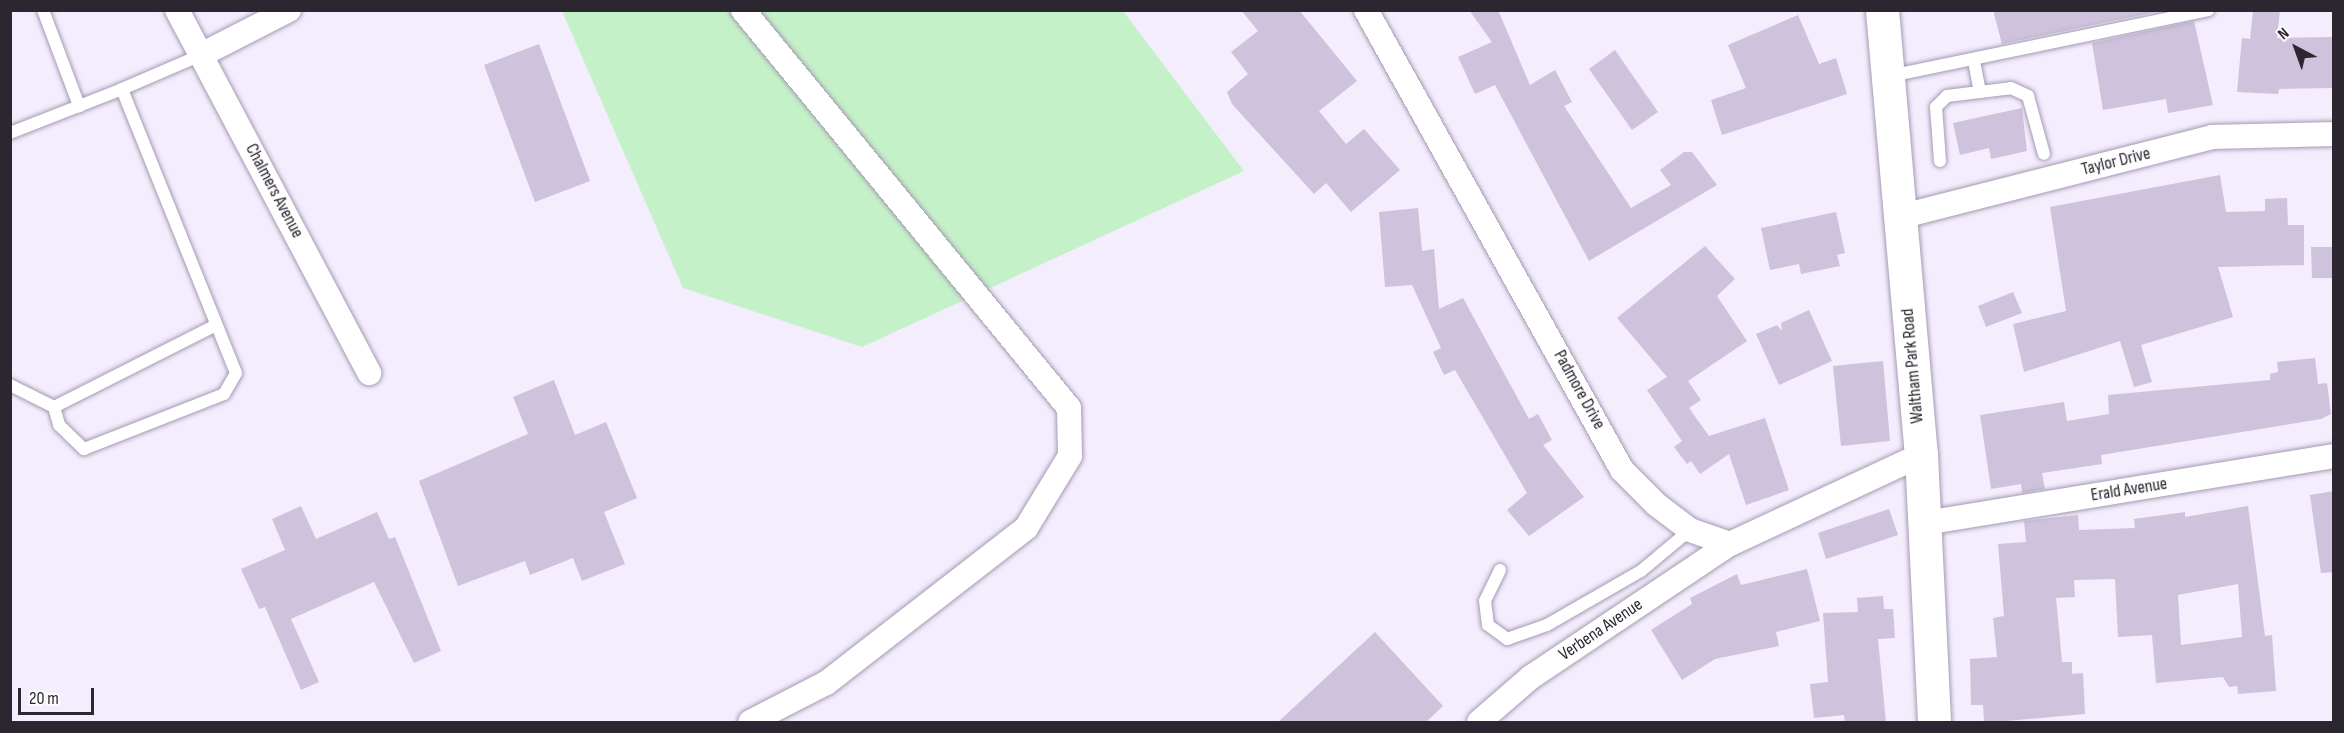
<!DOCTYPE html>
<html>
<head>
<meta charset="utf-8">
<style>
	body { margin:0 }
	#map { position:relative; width:2344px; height:733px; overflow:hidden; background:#f4edfd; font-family:"Sofia Sans Condensed",sans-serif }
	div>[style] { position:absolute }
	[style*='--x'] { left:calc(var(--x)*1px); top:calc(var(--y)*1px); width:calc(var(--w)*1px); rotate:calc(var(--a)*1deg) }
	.green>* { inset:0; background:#c4f1c8 }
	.building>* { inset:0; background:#cec2dc }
	.roads { filter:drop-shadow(0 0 2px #a49ab2) drop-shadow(0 0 2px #a49ab2) }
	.service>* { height:12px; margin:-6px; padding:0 6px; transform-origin:6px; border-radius:6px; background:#fff }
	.minor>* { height:24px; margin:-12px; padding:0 12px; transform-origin:12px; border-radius:12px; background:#fff }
	.secondary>* { height:33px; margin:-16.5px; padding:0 16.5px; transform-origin:16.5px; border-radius:16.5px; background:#fff }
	span { translate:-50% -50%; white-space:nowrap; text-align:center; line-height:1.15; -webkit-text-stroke:4.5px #fefefe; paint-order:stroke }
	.street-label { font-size:18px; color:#2b2630 }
	.frame { position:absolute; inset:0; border:12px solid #2b2630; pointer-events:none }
	.north { position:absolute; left:2266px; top:18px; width:60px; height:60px; -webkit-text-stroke:4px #fefefe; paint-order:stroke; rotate:319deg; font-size:16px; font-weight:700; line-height:24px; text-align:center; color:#2b2630 }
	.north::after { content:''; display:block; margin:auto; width:21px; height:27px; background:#2b2630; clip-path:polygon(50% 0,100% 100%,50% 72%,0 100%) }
	.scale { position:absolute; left:18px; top:688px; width:76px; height:27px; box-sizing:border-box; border:3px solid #2b2630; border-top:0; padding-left:8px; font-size:18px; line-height:21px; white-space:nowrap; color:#2b2630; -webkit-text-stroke:4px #fefefe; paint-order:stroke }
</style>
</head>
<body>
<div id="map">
	<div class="green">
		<div style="clip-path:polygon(562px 11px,1123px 11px,1244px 171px,862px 347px,683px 288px)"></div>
	</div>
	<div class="building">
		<div style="clip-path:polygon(1241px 10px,1299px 10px,1357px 81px,1319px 111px,1346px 144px,1364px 129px,1400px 170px,1351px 212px,1326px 183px,1314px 194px,1232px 104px,1227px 92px,1248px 74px,1231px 52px,1258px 31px)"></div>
		<div style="clip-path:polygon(1469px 10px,1498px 10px,1530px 85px,1555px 70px,1572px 102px,1564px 106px,1631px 208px,1671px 185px,1660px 170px,1684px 152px,1692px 152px,1717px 185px,1589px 261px,1495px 85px,1475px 94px,1458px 57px,1492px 42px)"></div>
		<div style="clip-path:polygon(1993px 10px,2165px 10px,2002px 44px)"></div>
		<div style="clip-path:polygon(2253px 10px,2280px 10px,2277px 38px,2334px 37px,2334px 88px,2279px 89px,2278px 94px,2237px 92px,2242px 38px,2250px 39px)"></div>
		<div style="clip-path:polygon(1798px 15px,1819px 64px,1836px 58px,1847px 94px,1722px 135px,1711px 100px,1746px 88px,1728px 45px)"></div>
		<div style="clip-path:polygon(2194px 21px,2213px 105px,2168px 113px,2166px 99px,2103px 110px,2092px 43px)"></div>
		<div style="clip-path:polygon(539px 44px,590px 181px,535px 202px,484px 65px)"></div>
		<div style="clip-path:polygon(1615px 50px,1658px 112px,1632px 130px,1589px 69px)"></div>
		<div style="clip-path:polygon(2022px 108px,2027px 151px,1991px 159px,1989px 148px,1960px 155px,1953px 123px)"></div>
		<div style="clip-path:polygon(2220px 175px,2226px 212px,2265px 211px,2265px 199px,2287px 198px,2288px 225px,2304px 225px,2304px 265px,2218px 267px,2233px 317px,2141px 345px,2152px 382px,2134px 387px,2120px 341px,2024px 372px,2013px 324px,2066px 311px,2050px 207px)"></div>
		<div style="clip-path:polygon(1418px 208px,1422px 251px,1434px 249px,1439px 309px,1463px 298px,1529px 419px,1538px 414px,1552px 440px,1543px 445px,1584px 497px,1529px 536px,1507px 510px,1527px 493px,1455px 370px,1444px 375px,1433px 352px,1441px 348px,1412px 285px,1385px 287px,1379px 212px)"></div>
		<div style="clip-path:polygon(1836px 212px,1845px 253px,1837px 255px,1840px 266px,1801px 274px,1799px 264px,1770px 270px,1761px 228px)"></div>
		<div style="clip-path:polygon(1705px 246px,1735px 279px,1717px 296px,1747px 341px,1688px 381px,1701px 400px,1689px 408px,1709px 436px,1765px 418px,1789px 490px,1746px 505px,1729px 454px,1700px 474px,1691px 461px,1687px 464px,1674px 447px,1682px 441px,1647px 390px,1667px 377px,1617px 318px)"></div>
		<div style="clip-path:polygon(2311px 247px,2334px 247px,2334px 278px,2312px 278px)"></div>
		<div style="clip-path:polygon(2013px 292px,2022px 313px,1986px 327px,1978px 306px)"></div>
		<div style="clip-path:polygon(1809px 310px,1832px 361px,1779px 385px,1756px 334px,1777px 325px,1782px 331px,1781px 323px)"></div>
		<div style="clip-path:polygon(2315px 358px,2318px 384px,2327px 383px,2331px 414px,2321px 419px,2101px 455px,2102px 464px,2042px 473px,2045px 489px,2022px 493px,2021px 484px,1991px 489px,1980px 415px,2064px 402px,2067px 421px,2109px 414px,2108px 395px,2270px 380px,2270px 374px,2278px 372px,2277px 362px)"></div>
		<div style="clip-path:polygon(1883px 361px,1890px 441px,1841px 446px,1833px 366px)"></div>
		<div style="clip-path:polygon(554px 380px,575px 435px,606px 422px,637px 498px,604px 512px,625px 564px,582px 581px,573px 558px,530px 575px,525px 561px,458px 586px,419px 481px,528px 434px,513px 397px)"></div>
		<div style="clip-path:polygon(2334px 491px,2334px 572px,2321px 573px,2310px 495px)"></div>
		<div style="clip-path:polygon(301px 506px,316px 539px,377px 512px,389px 539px,395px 537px,441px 651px,414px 663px,374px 582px,291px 619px,319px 682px,301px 690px,265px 607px,259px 609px,241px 569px,285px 550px,272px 519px)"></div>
		<div style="clip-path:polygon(evenodd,2248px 506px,2265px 636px,2272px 635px,2276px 691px,2238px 694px,2237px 686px,2229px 687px,2223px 677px,2156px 683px,2152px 635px,2118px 637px,2115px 579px,2074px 580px,2075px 597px,2056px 598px,2062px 662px,2072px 662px,2072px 674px,2083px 673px,2085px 714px,1984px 723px,1983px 705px,1971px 705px,1970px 659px,1997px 657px,1993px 618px,2004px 616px,1998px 544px,2026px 542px,2024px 521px,2078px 515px,2079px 530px,2135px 528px,2134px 519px,2185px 512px,2185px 517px,2248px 506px,2238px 584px,2242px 637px,2181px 645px,2178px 595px,2238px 584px)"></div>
		<div style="clip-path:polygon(1889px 509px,1898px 535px,1826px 559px,1818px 533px)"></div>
		<div style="clip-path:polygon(1807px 569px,1820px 621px,1776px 632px,1779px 646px,1715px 659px,1682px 680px,1651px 630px,1692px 604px,1690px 598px,1737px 574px,1741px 585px)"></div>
		<div style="clip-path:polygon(1883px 596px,1884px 609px,1893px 609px,1895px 638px,1878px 639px,1886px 723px,1845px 723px,1844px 715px,1814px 718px,1810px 684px,1828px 682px,1823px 613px,1858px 612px,1857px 598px)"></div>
		<div style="clip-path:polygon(1375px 632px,1443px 706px,1425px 723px,1277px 723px)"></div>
	</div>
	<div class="roads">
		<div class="service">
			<div style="--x:43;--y:10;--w:103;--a:69.4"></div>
			<div style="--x:1890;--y:76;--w:325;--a:-11.7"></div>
			<div style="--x:1980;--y:92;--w:31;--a:-7"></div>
			<div style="--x:2011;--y:88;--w:19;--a:25"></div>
			<div style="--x:2028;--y:96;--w:60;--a:74.6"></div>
			<div style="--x:10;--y:133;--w:120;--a:-21.4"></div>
			<div style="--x:1940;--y:161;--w:54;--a:-94.2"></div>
			<div style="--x:1936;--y:107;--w:16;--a:-45"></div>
			<div style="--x:1947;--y:96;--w:33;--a:-7"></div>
			<div style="--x:1980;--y:92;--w:33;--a:-101"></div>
			<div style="--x:10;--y:385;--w:49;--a:26.6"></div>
			<div style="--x:54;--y:407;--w:182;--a:-26.8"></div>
			<div style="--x:54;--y:407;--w:19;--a:74"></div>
			<div style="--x:59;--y:425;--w:35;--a:44"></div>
			<div style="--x:84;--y:449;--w:150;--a:-21.4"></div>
			<div style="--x:224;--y:394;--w:24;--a:-60"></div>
			<div style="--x:236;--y:373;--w:306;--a:-111.9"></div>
			<div style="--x:122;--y:89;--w:86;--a:-23.3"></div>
			<div style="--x:1500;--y:570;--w:34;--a:116"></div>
			<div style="--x:1485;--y:601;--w:24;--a:83"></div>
			<div style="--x:1488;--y:625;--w:24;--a:36"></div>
			<div style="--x:1507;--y:639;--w:42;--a:-19.3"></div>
			<div style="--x:1547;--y:625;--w:108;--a:-29.9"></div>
			<div style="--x:1641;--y:571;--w:64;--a:-39.9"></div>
		</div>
		<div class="minor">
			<div style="--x:177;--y:10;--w:411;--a:62.1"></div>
			<div style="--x:743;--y:10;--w:514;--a:50.68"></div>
			<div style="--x:1069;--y:408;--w:48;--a:88.8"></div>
			<div style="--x:1070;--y:456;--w:84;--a:121.4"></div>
			<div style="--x:1026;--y:528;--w:253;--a:142.2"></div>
			<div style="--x:826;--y:683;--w:85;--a:152.8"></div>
			<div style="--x:1366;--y:10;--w:526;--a:60.9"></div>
			<div style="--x:1622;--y:470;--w:49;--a:45"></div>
			<div style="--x:1657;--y:505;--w:41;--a:37.1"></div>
			<div style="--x:1690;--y:530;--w:42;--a:19.3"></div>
			<div style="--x:1730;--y:544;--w:211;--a:-25"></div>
			<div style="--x:201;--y:55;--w:99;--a:-27.1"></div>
			<div style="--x:1903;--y:216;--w:319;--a:-14.3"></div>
			<div style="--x:2212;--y:137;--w:122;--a:-1.4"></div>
			<div style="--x:1925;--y:523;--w:414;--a:-9.3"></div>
			<div style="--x:1479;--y:722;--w:69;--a:-40.9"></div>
			<div style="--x:1531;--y:677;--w:239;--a:-33.8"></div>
		</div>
		<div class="secondary">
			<div style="--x:1882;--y:10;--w:447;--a:85"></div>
			<div style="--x:1921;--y:455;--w:267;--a:87.2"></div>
		</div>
	</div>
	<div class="street-label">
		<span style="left:2116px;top:162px;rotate:-14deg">Taylor Drive</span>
		<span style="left:274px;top:191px;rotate:62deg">Chalmers Avenue</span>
		<span style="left:1913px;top:366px;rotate:-95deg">Waltham Park Road</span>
		<span style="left:1579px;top:390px;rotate:61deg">Padmore Drive</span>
		<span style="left:2129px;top:490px;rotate:-9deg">Erald Avenue</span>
		<span style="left:1601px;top:630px;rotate:-34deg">Verbena Avenue</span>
	</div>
	<div class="frame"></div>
	<div class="north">N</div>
	<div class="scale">20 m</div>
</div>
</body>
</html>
